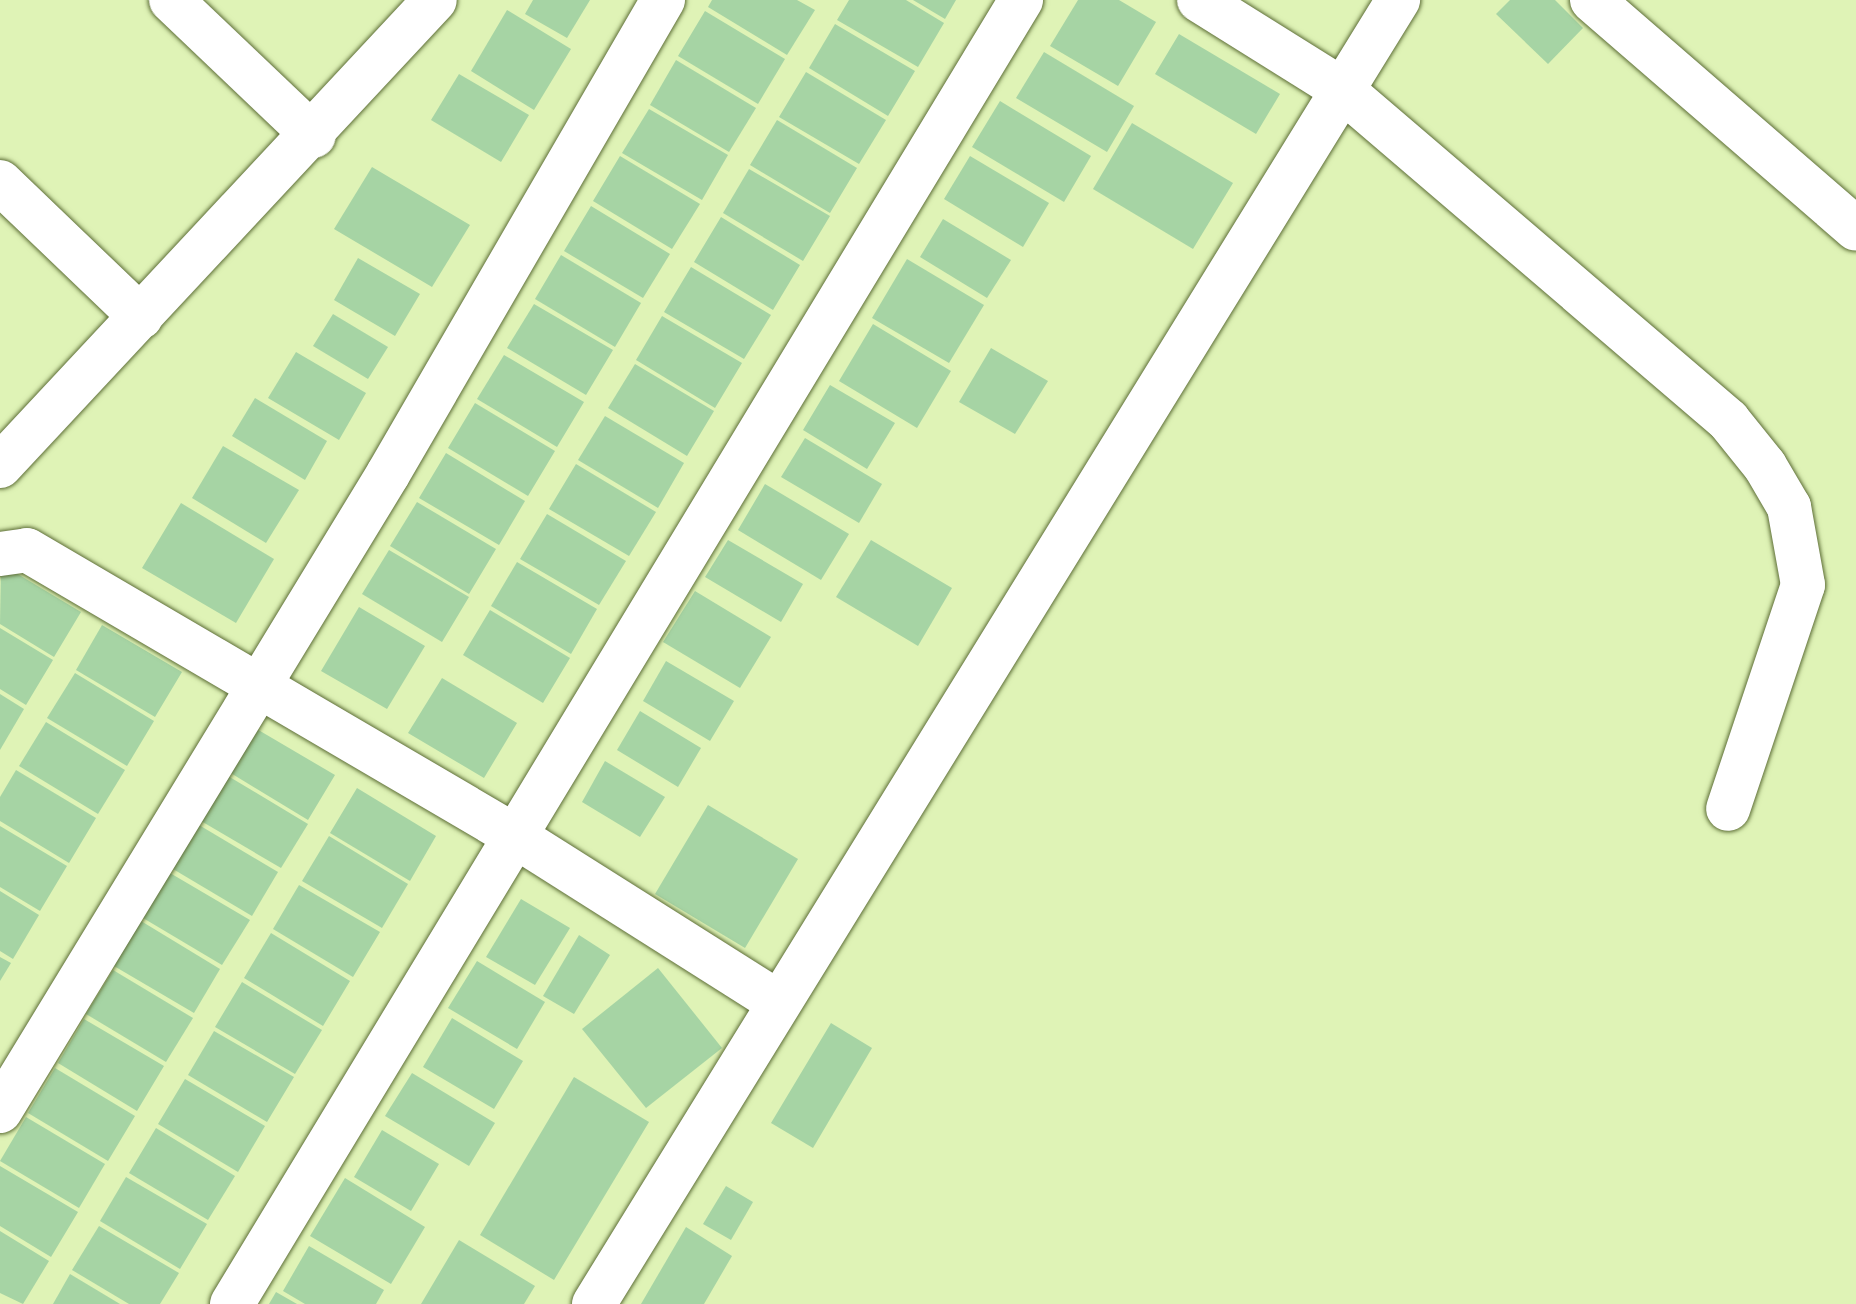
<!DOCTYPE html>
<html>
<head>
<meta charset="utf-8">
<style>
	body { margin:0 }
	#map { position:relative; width:1856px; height:1304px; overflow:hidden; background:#dff3b6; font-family:Overpass,sans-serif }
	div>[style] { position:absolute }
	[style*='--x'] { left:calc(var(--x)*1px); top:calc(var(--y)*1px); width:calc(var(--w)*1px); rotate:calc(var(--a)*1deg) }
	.building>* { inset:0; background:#a6d4a4 }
	.roads { filter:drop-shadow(0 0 2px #5d6e37) drop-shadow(0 0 2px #5d6e37) }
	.minor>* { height:44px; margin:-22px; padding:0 22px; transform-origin:22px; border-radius:22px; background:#fff }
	span { translate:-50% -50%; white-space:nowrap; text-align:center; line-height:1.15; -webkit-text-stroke:7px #eeffce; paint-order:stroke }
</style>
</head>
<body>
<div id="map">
	<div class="building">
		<div style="clip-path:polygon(533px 0,590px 0,567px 38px,525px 14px)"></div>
		<div style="clip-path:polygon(712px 0,797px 0,815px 10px,787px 55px,708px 7px)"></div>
		<div style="clip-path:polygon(849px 0,906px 0,944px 23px,918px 67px,837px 20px)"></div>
		<div style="clip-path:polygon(913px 0,956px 0,945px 19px)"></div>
		<div style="clip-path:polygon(1078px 0,1119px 0,1156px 22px,1118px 86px,1050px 46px)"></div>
		<div style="clip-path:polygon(1510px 0,1555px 0,1583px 28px,1548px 64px,1496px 14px)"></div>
		<div style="clip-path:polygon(507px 10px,571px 49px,534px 110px,471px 71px)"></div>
		<div style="clip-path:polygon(705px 11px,785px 59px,758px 104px,678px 56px)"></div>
		<div style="clip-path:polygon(835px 24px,915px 71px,888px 116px,809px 68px)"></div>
		<div style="clip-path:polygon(1179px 34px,1280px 94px,1256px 134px,1155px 74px)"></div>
		<div style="clip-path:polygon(1044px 52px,1134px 106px,1107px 152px,1016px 98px)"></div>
		<div style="clip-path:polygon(676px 60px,756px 108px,729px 152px,650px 105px)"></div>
		<div style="clip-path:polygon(806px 72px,886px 120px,859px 164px,779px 117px)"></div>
		<div style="clip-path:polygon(459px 74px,529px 115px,501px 162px,431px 120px)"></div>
		<div style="clip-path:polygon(1000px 101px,1091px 156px,1064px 202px,972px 147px)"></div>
		<div style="clip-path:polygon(649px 109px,728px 155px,702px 200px,622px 153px)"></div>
		<div style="clip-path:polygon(777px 120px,857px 168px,830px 213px,750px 165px)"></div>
		<div style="clip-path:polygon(1132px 123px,1233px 183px,1193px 249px,1093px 189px)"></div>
		<div style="clip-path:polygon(620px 156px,700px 204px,672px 249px,593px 201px)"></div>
		<div style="clip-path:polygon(970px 156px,1049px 203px,1023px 247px,944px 199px)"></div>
		<div style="clip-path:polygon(372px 167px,470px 225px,432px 287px,334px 229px)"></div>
		<div style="clip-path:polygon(749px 169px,830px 216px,803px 261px,723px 213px)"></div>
		<div style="clip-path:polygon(591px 206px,670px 254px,643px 298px,564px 251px)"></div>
		<div style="clip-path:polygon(721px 217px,800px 265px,773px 310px,694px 262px)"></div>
		<div style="clip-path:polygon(943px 219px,1011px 260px,987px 298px,920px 257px)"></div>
		<div style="clip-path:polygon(561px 255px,641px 303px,615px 347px,535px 299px)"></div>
		<div style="clip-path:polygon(358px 258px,420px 294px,395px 336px,334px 300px)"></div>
		<div style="clip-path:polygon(907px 259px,984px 305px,949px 363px,872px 318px)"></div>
		<div style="clip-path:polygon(691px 267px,771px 315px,744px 359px,664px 312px)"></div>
		<div style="clip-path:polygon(534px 304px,613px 350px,586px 395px,507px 348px)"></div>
		<div style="clip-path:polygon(333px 314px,388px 347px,368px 379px,313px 346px)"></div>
		<div style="clip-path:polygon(662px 316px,742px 363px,715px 408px,636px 360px)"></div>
		<div style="clip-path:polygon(873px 324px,951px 371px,917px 428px,839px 381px)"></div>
		<div style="clip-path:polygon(991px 348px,1048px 381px,1015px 434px,959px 402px)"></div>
		<div style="clip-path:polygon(296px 352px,366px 393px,339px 440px,268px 398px)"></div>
		<div style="clip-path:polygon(504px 355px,584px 402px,557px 447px,477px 399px)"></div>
		<div style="clip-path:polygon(635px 364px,714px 411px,687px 456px,608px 408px)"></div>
		<div style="clip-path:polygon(830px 385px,895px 423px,867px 469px,803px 430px)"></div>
		<div style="clip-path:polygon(255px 398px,327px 441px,305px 480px,232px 436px)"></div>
		<div style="clip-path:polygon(475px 403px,555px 451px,528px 496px,448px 448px)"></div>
		<div style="clip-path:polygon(605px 416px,684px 463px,658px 508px,578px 460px)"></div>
		<div style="clip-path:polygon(805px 438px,882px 484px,859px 523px,781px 477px)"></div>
		<div style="clip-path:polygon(223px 446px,299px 490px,266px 543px,192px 498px)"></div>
		<div style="clip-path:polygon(446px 453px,525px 501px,499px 545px,419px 498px)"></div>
		<div style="clip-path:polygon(576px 464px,656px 512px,629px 556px,549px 509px)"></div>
		<div style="clip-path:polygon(765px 484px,849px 534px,821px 580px,738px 530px)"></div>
		<div style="clip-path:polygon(417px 502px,496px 549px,469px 594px,390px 546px)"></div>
		<div style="clip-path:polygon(181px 503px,274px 559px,236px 623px,142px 568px)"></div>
		<div style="clip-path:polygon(547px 514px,626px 561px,599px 605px,520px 559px)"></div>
		<div style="clip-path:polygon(728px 540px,803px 584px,781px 622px,705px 577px)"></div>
		<div style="clip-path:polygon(871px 540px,952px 588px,918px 646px,836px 597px)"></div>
		<div style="clip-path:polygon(389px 550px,469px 597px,442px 642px,362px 594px)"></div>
		<div style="clip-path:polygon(517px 562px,597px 609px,571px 654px,491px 606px)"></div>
		<div style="clip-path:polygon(1px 564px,81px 612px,54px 657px,0 624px)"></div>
		<div style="clip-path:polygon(695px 591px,771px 637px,740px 688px,663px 642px)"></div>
		<div style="clip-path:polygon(359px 607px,425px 646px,387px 709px,321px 671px)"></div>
		<div style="clip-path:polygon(490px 610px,570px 658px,543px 703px,463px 655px)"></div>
		<div style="clip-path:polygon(102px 625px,182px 672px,155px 717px,76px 670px)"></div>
		<div style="clip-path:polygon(0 628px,53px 660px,26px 705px,0 689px)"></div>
		<div style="clip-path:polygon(666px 661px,734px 701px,710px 741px,643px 701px)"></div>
		<div style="clip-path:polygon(75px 673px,154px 721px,127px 766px,47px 718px)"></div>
		<div style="clip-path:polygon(442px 678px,517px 723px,484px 778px,408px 733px)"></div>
		<div style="clip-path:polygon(0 694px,24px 709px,0 750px)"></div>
		<div style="clip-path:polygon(640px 711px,701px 748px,678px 787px,617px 750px)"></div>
		<div style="clip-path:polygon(46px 722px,125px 770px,98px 814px,19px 766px)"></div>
		<div style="clip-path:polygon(255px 728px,335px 775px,308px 820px,229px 772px)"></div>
		<div style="clip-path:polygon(605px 761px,665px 797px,640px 837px,582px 802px)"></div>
		<div style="clip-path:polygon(16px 770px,96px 818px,69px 863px,0 821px,0 797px)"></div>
		<div style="clip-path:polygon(228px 776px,308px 824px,281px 868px,201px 821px)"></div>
		<div style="clip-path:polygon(357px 788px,436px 836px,410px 881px,330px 833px)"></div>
		<div style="clip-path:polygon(708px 805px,798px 859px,745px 948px,655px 894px)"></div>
		<div style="clip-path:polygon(199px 825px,278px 872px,252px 916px,173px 869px)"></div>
		<div style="clip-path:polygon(0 826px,67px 866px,40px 911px,0 887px)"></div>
		<div style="clip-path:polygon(329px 836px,408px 884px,382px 928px,302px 881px)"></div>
		<div style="clip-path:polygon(170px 873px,250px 920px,222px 965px,143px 918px)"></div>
		<div style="clip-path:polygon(299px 885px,380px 932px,353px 977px,273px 929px)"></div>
		<div style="clip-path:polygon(0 891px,39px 915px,13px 959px,0 951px)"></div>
		<div style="clip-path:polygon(521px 899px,570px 928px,535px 985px,486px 957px)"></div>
		<div style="clip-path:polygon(141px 921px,220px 969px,194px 1013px,114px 966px)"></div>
		<div style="clip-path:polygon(271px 933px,350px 981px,323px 1026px,244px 978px)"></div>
		<div style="clip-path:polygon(579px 935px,610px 955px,574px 1014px,543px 996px)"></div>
		<div style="clip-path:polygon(0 957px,11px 963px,0 981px)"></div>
		<div style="clip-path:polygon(477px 961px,545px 1002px,517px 1049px,448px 1008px)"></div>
		<div style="clip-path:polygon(658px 968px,722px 1048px,646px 1108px,582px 1029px)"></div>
		<div style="clip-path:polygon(113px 970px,193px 1018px,166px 1062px,86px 1014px)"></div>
		<div style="clip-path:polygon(242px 982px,322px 1030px,295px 1074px,215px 1027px)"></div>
		<div style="clip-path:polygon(452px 1018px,523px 1061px,494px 1109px,423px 1067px)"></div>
		<div style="clip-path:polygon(84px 1019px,164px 1066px,137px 1111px,58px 1063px)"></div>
		<div style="clip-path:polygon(831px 1023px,872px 1048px,813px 1148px,771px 1123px)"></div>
		<div style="clip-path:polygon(214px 1031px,294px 1077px,267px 1122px,188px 1075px)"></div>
		<div style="clip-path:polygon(55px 1068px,135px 1116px,108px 1161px,28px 1113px)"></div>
		<div style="clip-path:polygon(412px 1073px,495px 1123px,469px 1166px,385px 1116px)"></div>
		<div style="clip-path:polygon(574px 1077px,649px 1122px,554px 1280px,480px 1235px)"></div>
		<div style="clip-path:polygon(185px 1079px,265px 1126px,238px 1172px,158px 1124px)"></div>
		<div style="clip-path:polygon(26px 1117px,105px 1164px,79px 1208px,0 1161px)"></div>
		<div style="clip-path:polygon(156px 1128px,235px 1176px,208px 1220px,129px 1173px)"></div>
		<div style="clip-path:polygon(382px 1130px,439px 1164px,411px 1211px,354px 1177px)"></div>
		<div style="clip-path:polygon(0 1166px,78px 1212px,51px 1257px,0 1226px)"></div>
		<div style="clip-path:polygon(126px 1177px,207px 1224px,180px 1269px,100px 1221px)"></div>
		<div style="clip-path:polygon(345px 1178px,425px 1227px,391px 1284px,310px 1236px)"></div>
		<div style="clip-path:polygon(726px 1186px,753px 1202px,731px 1240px,703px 1224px)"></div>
		<div style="clip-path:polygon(99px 1226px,179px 1273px,160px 1304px,129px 1304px,72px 1270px)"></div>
		<div style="clip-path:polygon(686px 1227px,732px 1256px,704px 1304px,641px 1304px)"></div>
		<div style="clip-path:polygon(0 1231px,49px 1261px,23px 1304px,0 1293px)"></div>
		<div style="clip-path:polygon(459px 1240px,535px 1286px,524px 1304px,421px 1304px)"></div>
		<div style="clip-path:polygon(309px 1246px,384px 1290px,376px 1304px,305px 1304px,283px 1291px)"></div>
		<div style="clip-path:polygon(70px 1274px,120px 1304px,53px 1304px)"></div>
		<div style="clip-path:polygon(276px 1292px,297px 1304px,269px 1304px)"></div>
	</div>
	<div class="roads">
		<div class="minor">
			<div style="--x:171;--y:0;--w:197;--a:43.6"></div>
			<div style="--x:1199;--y:0;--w:166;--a:32"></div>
			<div style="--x:1340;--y:88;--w:511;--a:40.55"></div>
			<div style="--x:1728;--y:420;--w:59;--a:51.2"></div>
			<div style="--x:1765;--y:466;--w:48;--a:59.7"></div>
			<div style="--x:1789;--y:507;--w:79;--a:79.8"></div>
			<div style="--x:1803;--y:585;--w:236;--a:108.5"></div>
			<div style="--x:1592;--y:0;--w:349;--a:40.9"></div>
			<div style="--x:0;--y:182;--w:195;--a:43.8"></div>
			<div style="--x:0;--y:466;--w:637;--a:-46.97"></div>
			<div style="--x:0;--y:554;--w:27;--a:-8"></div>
			<div style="--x:27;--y:550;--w:566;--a:30.37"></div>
			<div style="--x:515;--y:836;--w:309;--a:32.3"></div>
			<div style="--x:0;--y:1111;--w:746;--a:-58.65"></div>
			<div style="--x:388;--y:474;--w:548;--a:-59.88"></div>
			<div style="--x:232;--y:1304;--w:1524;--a:-58.82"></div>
			<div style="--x:594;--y:1304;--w:1532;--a:-58.34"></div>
		</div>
	</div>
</div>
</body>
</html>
